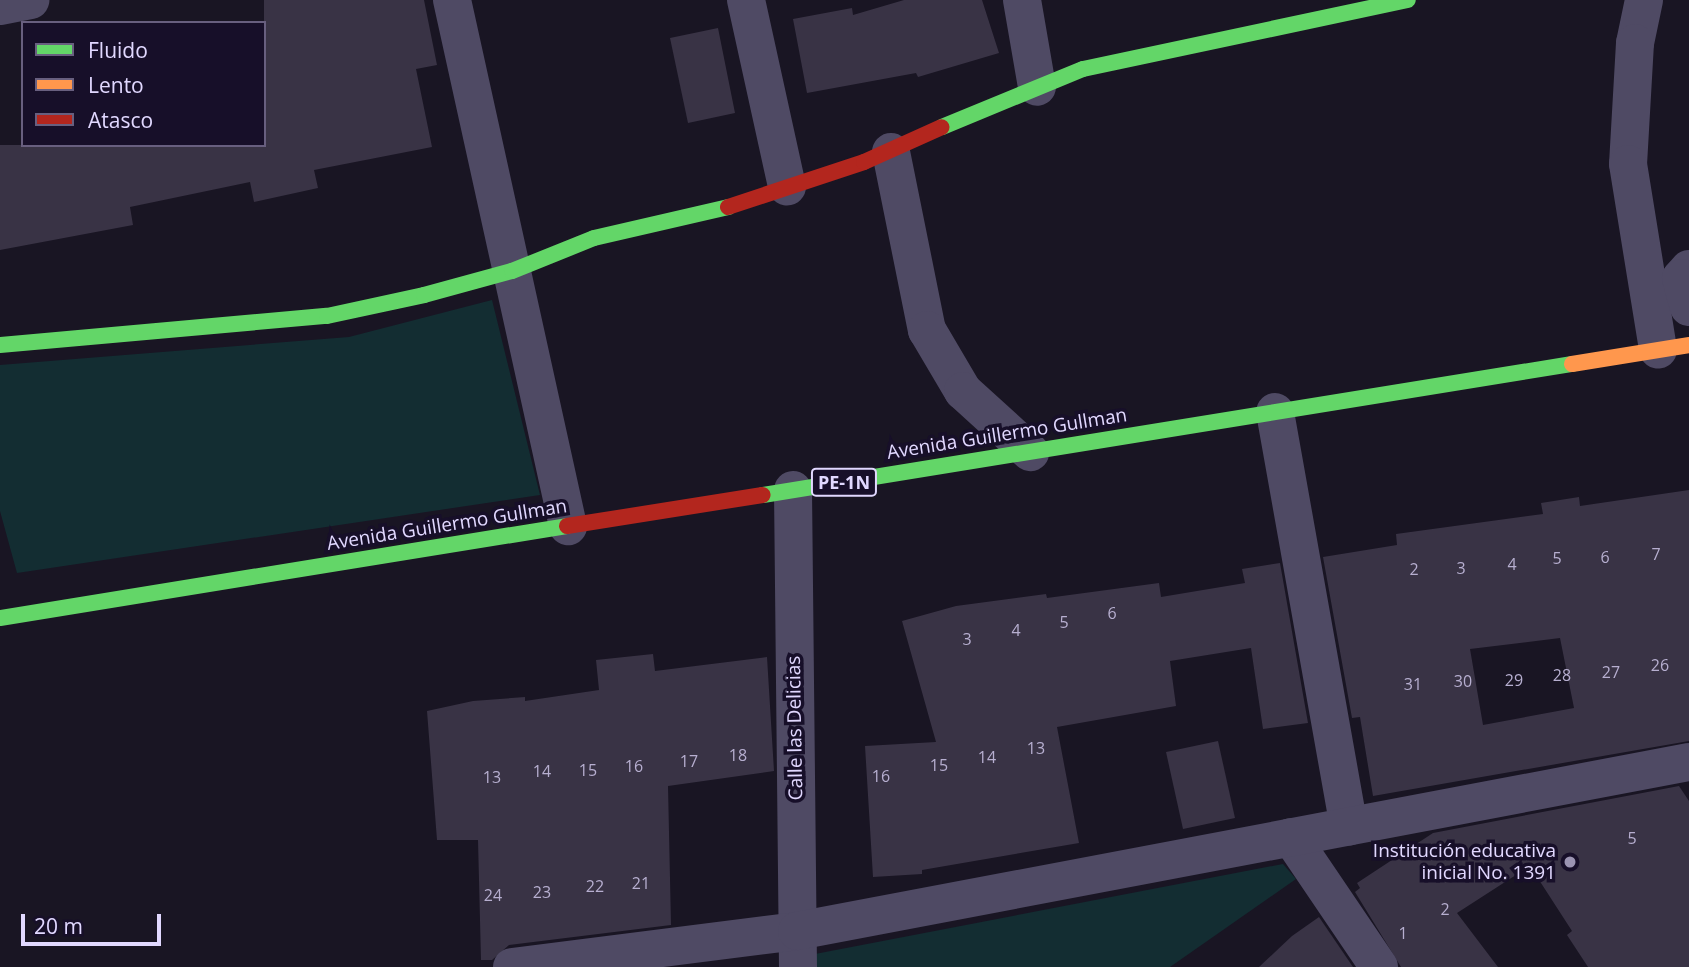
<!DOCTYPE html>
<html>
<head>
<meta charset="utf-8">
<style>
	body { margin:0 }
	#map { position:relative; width:1689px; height:967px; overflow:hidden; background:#191523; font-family:"Open Sans",sans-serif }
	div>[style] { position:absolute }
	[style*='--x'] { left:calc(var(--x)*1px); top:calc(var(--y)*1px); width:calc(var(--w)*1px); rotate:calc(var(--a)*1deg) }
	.green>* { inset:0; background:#132d32 }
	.building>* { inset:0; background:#393345 }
	.street>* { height:38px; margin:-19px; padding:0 19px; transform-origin:19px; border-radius:19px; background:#4f4a64 }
	.fast>* { height:16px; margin:-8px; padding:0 8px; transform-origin:8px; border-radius:8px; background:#63d668 }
	.slow>* { height:16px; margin:-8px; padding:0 8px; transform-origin:8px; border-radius:8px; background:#ff974d }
	.jam>* { height:16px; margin:-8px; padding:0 8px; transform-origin:8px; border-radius:8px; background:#b3261e }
	.dots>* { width:19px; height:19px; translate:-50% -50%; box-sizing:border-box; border:4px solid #170f29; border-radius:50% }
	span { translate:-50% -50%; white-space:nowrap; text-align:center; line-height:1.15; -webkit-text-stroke:7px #170f29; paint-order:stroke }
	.number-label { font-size:16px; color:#b7afd0 }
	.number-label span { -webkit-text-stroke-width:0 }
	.shield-label span { padding:2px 5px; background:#170f29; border:2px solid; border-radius:5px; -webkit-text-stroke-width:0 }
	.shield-label { font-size:18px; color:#e1d8ff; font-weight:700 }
	.street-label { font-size:19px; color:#e1d8ff }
	.poi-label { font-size:19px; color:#e1d8ff }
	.right { translate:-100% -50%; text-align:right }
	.legend { position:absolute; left:21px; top:21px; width:245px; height:126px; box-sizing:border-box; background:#170f29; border:2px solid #685f7f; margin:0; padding:9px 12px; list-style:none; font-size:21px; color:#e1d8ff }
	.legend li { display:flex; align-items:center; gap:14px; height:35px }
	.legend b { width:35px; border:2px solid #685f7f }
	.scale { position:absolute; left:21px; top:914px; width:140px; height:32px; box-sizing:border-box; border:4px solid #e1d8ff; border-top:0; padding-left:9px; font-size:21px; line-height:24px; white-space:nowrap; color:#e1d8ff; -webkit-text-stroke:5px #170f29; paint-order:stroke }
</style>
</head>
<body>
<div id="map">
	<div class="green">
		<div style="clip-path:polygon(492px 300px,540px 495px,17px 573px,0 511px,0 365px,349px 337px)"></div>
		<div style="clip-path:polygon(1283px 864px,1296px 879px,1170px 967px,815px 967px,815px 954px)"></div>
	</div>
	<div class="building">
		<div style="clip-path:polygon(264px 0,424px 0,437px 65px,416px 69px,432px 147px,314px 170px,318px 188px,254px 202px,250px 182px,130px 207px,133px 225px,0 250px,0 145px,264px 145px)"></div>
		<div style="clip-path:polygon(904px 0,982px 0,999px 53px,918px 77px,916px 73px,807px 93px,793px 19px,852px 8px,853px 15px)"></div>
		<div style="clip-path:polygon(718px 28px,735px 113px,688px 123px,670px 38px)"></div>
		<div style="clip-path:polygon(evenodd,1689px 490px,1689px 741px,1373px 796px,1360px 717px,1352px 718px,1323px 557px,1397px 545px,1396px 534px,1543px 514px,1541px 503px,1579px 497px,1580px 506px,1689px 490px,1560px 638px,1574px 708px,1483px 725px,1470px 649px,1560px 638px)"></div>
		<div style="clip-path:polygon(1280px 563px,1308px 723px,1263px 729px,1251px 648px,1170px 661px,1176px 706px,1057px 727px,1079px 843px,922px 870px,922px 874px,873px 877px,865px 746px,936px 742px,902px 621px,956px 606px,1046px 594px,1047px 598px,1159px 583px,1161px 597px,1245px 583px,1242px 569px)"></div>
		<div style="clip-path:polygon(653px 654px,655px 671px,767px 657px,774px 771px,668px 786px,671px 925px,509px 945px,492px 960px,481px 960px,478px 840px,437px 840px,427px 711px,473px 701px,525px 697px,525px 701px,599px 690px,596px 660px)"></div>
		<div style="clip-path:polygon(1218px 741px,1235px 818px,1183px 829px,1166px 752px)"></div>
		<div style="clip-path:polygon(1679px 786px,1689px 801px,1689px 967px,1588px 967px,1567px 935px,1572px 931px,1530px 866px,1457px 913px,1498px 967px,1401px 967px,1355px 892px,1360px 888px,1357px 883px,1433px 833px)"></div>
		<div style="clip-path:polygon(1319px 917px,1353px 967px,1259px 967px,1292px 936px)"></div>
	</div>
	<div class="street">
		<div style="--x:452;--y:0;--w:539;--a:77.56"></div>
		<div style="--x:746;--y:0;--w:191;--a:77.6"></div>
		<div style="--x:1022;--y:0;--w:88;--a:80.2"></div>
		<div style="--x:1644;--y:0;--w:44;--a:101.8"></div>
		<div style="--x:1635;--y:43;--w:121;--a:93.3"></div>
		<div style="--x:1628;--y:164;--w:188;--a:80.8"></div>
		<div style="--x:0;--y:6;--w:31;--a:-11"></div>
		<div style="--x:891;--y:152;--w:182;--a:78.6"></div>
		<div style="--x:927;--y:330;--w:71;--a:59.5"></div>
		<div style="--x:963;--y:391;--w:91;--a:42.3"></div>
		<div style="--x:1689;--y:269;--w:12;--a:132"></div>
		<div style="--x:1681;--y:278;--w:30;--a:75"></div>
		<div style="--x:1275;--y:412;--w:421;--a:79.9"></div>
		<div style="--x:793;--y:490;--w:477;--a:89.4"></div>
		<div style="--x:1291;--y:837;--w:157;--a:55.9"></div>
		<div style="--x:512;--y:967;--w:287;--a:-7.2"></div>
		<div style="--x:797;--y:931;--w:908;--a:-10.73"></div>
	</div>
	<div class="fast">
		<div style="--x:942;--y:127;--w:152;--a:-22.4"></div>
		<div style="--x:1083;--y:69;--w:332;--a:-12"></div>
		<div style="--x:0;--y:345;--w:328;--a:-5.1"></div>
		<div style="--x:327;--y:316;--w:99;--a:-12.2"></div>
		<div style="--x:424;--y:295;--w:91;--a:-15.3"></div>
		<div style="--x:512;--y:271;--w:88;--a:-21.9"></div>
		<div style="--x:594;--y:238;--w:138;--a:-13"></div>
		<div style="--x:763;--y:495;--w:820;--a:-9.2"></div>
		<div style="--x:0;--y:618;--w:574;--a:-9.22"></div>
	</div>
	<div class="slow">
		<div style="--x:1572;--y:364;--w:119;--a:-9.2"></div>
	</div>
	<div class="jam">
		<div style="--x:728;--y:207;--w:143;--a:-18.3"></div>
		<div style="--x:864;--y:162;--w:85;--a:-24.2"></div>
		<div style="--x:567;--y:526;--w:198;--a:-9"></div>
	</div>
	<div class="dots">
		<div style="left:1570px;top:862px;background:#9b94b2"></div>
	</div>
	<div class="number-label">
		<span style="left:1656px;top:554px">7</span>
		<span style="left:1605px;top:557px">6</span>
		<span style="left:1557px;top:558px">5</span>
		<span style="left:1512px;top:564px">4</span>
		<span style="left:1461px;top:568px">3</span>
		<span style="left:1414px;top:569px">2</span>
		<span style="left:1112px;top:613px">6</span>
		<span style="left:1064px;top:622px">5</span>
		<span style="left:1016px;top:630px">4</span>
		<span style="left:967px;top:639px">3</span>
		<span style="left:1660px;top:665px">26</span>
		<span style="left:1611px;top:672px">27</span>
		<span style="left:1562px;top:675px">28</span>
		<span style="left:1514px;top:680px">29</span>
		<span style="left:1463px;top:681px">30</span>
		<span style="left:1413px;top:684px">31</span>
		<span style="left:1036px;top:748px">13</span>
		<span style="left:738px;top:755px">18</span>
		<span style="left:987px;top:757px">14</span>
		<span style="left:689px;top:761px">17</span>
		<span style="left:939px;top:765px">15</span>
		<span style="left:634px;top:766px">16</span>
		<span style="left:588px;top:770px">15</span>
		<span style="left:542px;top:771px">14</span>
		<span style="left:881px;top:776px">16</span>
		<span style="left:492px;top:777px">13</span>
		<span style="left:1632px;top:838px">5</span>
		<span style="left:641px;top:883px">21</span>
		<span style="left:595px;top:886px">22</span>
		<span style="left:542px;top:892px">23</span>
		<span style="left:493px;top:895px">24</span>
		<span style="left:1445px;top:909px">2</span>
		<span style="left:1403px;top:933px">1</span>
	</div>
	<div class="shield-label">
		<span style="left:844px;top:482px">PE-1N</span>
	</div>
	<div class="street-label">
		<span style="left:1007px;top:434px;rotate:-9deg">Avenida Guillermo Gullman</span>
		<span style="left:447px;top:525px;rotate:-9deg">Avenida Guillermo Gullman</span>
		<span style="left:795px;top:728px;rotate:-91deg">Calle las Delicias</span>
	</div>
	<div class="poi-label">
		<span class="right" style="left:1556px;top:862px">Institución educativa<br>inicial No. 1391</span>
	</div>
	<ul class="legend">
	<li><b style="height:9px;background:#63d668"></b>Fluido</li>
	<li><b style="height:9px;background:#ff974d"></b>Lento</li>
	<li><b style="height:9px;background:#b3261e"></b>Atasco</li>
	</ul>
	<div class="scale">20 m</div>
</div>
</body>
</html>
